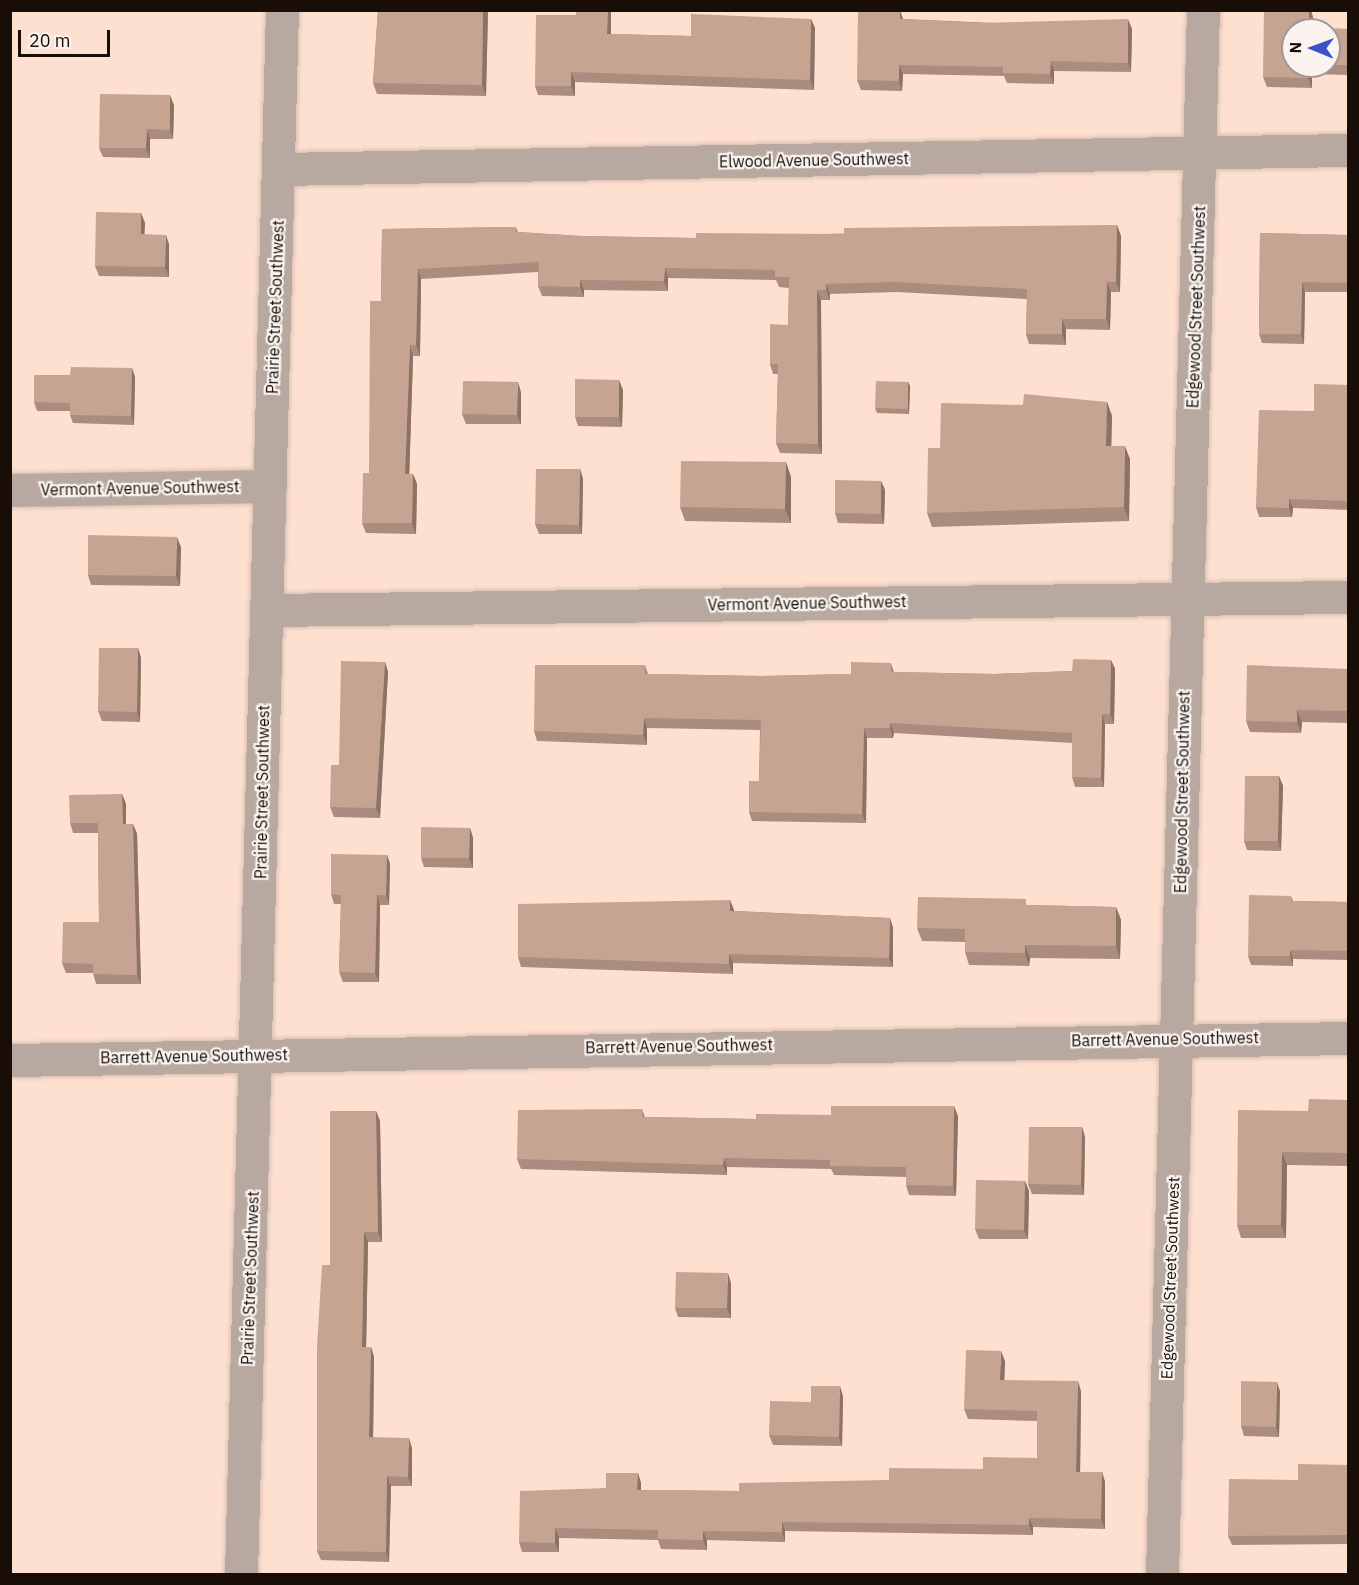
<!DOCTYPE html>
<html>
<head>
<meta charset="utf-8">
<style>
	body { margin:0 }
	#map { position:relative; width:1359px; height:1585px; overflow:hidden; background:#fee0d1; font-family:"IBM Plex Sans",sans-serif }
	div>[style] { position:absolute }
	[style*='--x'] { left:calc(var(--x)*1px); top:calc(var(--y)*1px); width:calc(var(--w)*1px); rotate:calc(var(--a)*1deg) }
	.roads { filter:drop-shadow(0 0 2px #d9beb1) drop-shadow(0 0 2px #d9beb1) }
	.minor>* { height:33px; margin:-16.5px; padding:0 16.5px; transform-origin:16.5px; border-radius:16.5px; background:#b7a99f }
	.wall>* { inset:0; background:#aa8d7e }
	.shaded-wall>* { inset:0; background:#8b7366 }
	.building>* { inset:0; background:#c6a492 }
	span { translate:-50% -50%; white-space:nowrap; text-align:center; line-height:1.15; -webkit-text-stroke:4.5px #faf3ef; paint-order:stroke }
	.street-label { font-size:16px; color:#180d07 }
	.frame { position:absolute; inset:0; border:12px solid #180d07; pointer-events:none }
	.north { position:absolute; left:1281px; top:18px; width:60px; height:60px; box-sizing:border-box; background:#faf3ef; border:2px solid #a09792; border-radius:50%; rotate:271deg; font-size:16px; font-weight:700; line-height:24px; text-align:center; color:#180d07 }
	.north::after { content:''; display:block; margin:auto; width:21px; height:27px; background:#3d52c5; clip-path:polygon(50% 0,100% 100%,50% 72%,0 100%) }
	.scale { position:absolute; left:18px; top:30px; width:92px; height:27px; box-sizing:border-box; border:3px solid #180d07; border-top:0; padding-left:8px; font-size:18px; line-height:21px; white-space:nowrap; color:#180d07; -webkit-text-stroke:4px #faf3ef; paint-order:stroke }
</style>
</head>
<body>
<div id="map">
	<div class="roads">
		<div class="minor">
			<div style="--x:279;--y:169;--w:1069;--a:-1.02"></div>
			<div style="--x:10;--y:490;--w:260;--a:-0.9"></div>
			<div style="--x:266;--y:610;--w:1082;--a:-0.69"></div>
			<div style="--x:10;--y:1060;--w:1338;--a:-0.94"></div>
			<div style="--x:241;--y:1574;--w:1565;--a:-88.5"></div>
			<div style="--x:1162;--y:1574;--w:1565;--a:-88.5"></div>
		</div>
	</div>
	<div class="wall">
		<div style="clip-path:polygon(378px 10px,488px 10px,486px 96px,377px 94px,373px 83px)"></div>
		<div style="clip-path:polygon(611px 10px,611px 34px,691px 36px,811px 19px,815px 28px,814px 90px,575px 82px,575px 96px,538px 95px,535px 86px,576px 15px)"></div>
		<div style="clip-path:polygon(evenodd,1313px 17px,1313px 28px,1348px 29px,1348px 75px,1312px 74px,1312px 88px,1267px 87px,1263px 77px,1313px 17px,1329px 30px,1329px 66px,1293px 66px,1329px 30px)"></div>
		<div style="clip-path:polygon(903px 19px,1132px 29px,1131px 72px,1054px 71px,1054px 84px,1007px 83px,1004px 76px,903px 74px,902px 91px,861px 90px,857px 80px)"></div>
		<div style="clip-path:polygon(174px 105px,173px 139px,150px 139px,150px 158px,103px 157px,99px 148px)"></div>
		<div style="clip-path:polygon(141px 213px,145px 223px,144px 234px,169px 244px,169px 277px,99px 276px,95px 266px)"></div>
		<div style="clip-path:polygon(1117px 225px,1121px 236px,1120px 292px,1111px 292px,1110px 330px,1066px 329px,1066px 345px,1029px 344px,1026px 334px,1027px 299px,897px 292px,830px 294px,830px 300px,821px 300px,822px 454px,780px 453px,776px 443px,778px 374px,773px 374px,770px 364px,788px 325px,789px 288px,779px 287px,776px 280px,668px 278px,668px 291px,584px 290px,584px 297px,542px 296px,538px 286px,538px 272px,421px 279px,420px 356px,413px 356px,409px 474px,413px 474px,417px 484px,416px 534px,366px 533px,362px 523px,369px 473px,381px 301px,382px 229px,516px 227px,518px 232px,581px 236px,696px 238px)"></div>
		<div style="clip-path:polygon(1260px 233px,1348px 235px,1348px 292px,1305px 292px,1304px 344px,1262px 343px,1259px 334px)"></div>
		<div style="clip-path:polygon(132px 368px,135px 377px,134px 425px,73px 423px,70px 415px,70px 411px,37px 411px,34px 402px,70px 375px)"></div>
		<div style="clip-path:polygon(908px 382px,910px 386px,909px 414px,877px 413px,875px 408px)"></div>
		<div style="clip-path:polygon(1348px 385px,1348px 510px,1293px 508px,1292px 517px,1259px 517px,1256px 507px,1314px 411px)"></div>
		<div style="clip-path:polygon(623px 390px,622px 427px,578px 426px,575px 417px)"></div>
		<div style="clip-path:polygon(521px 392px,521px 424px,466px 424px,462px 414px)"></div>
		<div style="clip-path:polygon(1107px 402px,1112px 416px,1111px 446px,1130px 459px,1129px 521px,932px 527px,927px 513px,940px 448px,1023px 405px)"></div>
		<div style="clip-path:polygon(786px 462px,791px 477px,791px 523px,685px 521px,680px 507px)"></div>
		<div style="clip-path:polygon(580px 469px,583px 479px,582px 534px,539px 534px,535px 524px)"></div>
		<div style="clip-path:polygon(881px 481px,885px 490px,884px 524px,838px 523px,835px 513px)"></div>
		<div style="clip-path:polygon(181px 547px,180px 586px,91px 585px,88px 575px)"></div>
		<div style="clip-path:polygon(138px 648px,141px 658px,140px 722px,102px 721px,98px 711px)"></div>
		<div style="clip-path:polygon(1111px 660px,1115px 669px,1114px 724px,1105px 724px,1104px 787px,1075px 787px,1072px 777px,1072px 743px,894px 733px,893px 738px,867px 738px,866px 823px,752px 821px,749px 812px,759px 781px,760px 730px,647px 728px,647px 745px,537px 741px,534px 731px,645px 665px,648px 674px,761px 676px,851px 674px,891px 663px,894px 672px,994px 674px,1072px 671px)"></div>
		<div style="clip-path:polygon(385px 662px,388px 672px,380px 818px,334px 817px,330px 807px,339px 765px)"></div>
		<div style="clip-path:polygon(1348px 669px,1348px 723px,1302px 722px,1301px 733px,1250px 732px,1246px 721px)"></div>
		<div style="clip-path:polygon(1279px 776px,1283px 786px,1281px 851px,1247px 850px,1244px 841px)"></div>
		<div style="clip-path:polygon(122px 794px,126px 804px,126px 824px,133px 824px,137px 834px,141px 984px,96px 984px,93px 973px,66px 973px,62px 963px,99px 922px,98px 833px,73px 833px,70px 823px)"></div>
		<div style="clip-path:polygon(470px 828px,473px 838px,473px 868px,424px 867px,421px 858px)"></div>
		<div style="clip-path:polygon(387px 855px,390px 864px,389px 905px,380px 905px,379px 982px,343px 982px,339px 972px,341px 904px,334px 904px,331px 894px)"></div>
		<div style="clip-path:polygon(1291px 896px,1293px 901px,1348px 902px,1348px 960px,1293px 959px,1293px 966px,1251px 965px,1248px 956px)"></div>
		<div style="clip-path:polygon(730px 900px,734px 911px,890px 918px,893px 928px,893px 967px,733px 963px,733px 974px,521px 967px,518px 957px)"></div>
		<div style="clip-path:polygon(1028px 905px,1116px 907px,1121px 920px,1120px 959px,1030px 958px,1029px 966px,969px 965px,965px 952px,965px 942px,922px 941px,917px 928px)"></div>
		<div style="clip-path:polygon(1348px 1100px,1348px 1166px,1287px 1165px,1286px 1238px,1241px 1238px,1237px 1225px,1308px 1111px)"></div>
		<div style="clip-path:polygon(642px 1109px,645px 1117px,756px 1119px,831px 1115px,958px 1116px,956px 1196px,909px 1195px,906px 1185px,906px 1177px,834px 1175px,831px 1169px,727px 1167px,727px 1175px,521px 1169px,517px 1159px)"></div>
		<div style="clip-path:polygon(376px 1111px,380px 1121px,382px 1242px,368px 1242px,366px 1347px,371px 1347px,374px 1357px,373px 1438px,412px 1448px,412px 1486px,391px 1486px,389px 1562px,321px 1560px,317px 1551px)"></div>
		<div style="clip-path:polygon(1082px 1127px,1085px 1137px,1084px 1195px,1032px 1194px,1028px 1184px)"></div>
		<div style="clip-path:polygon(1025px 1181px,1029px 1191px,1028px 1239px,979px 1239px,975px 1229px)"></div>
		<div style="clip-path:polygon(731px 1283px,731px 1318px,678px 1317px,675px 1308px)"></div>
		<div style="clip-path:polygon(1005px 1361px,1004px 1380px,1081px 1391px,1080px 1472px,1102px 1472px,1105px 1482px,1105px 1529px,1033px 1527px,1033px 1535px,785px 1531px,785px 1542px,707px 1540px,707px 1550px,661px 1549px,658px 1540px,559px 1538px,559px 1552px,522px 1552px,519px 1542px,606px 1488px,638px 1473px,641px 1483px,641px 1490px,739px 1491px,889px 1480px,983px 1469px,1037px 1458px,1037px 1421px,968px 1419px,964px 1409px)"></div>
		<div style="clip-path:polygon(1280px 1391px,1279px 1437px,1244px 1436px,1241px 1426px)"></div>
		<div style="clip-path:polygon(843px 1396px,842px 1446px,773px 1445px,769px 1435px,811px 1402px)"></div>
		<div style="clip-path:polygon(1348px 1465px,1348px 1544px,1232px 1545px,1228px 1536px,1298px 1480px)"></div>
	</div>
	<div class="shaded-wall">
		<div style="clip-path:polygon(483px 10px,488px 10px,486px 96px,482px 85px)"></div>
		<div style="clip-path:polygon(608px 10px,611px 10px,611px 44px,607px 34px)"></div>
		<div style="clip-path:polygon(900px 10px,903px 19px,903px 29px,900px 19px)"></div>
		<div style="clip-path:polygon(1309px 10px,1311px 10px,1313px 17px,1313px 30px,1309px 28px)"></div>
		<div style="clip-path:polygon(811px 19px,815px 28px,814px 90px,810px 80px)"></div>
		<div style="clip-path:polygon(1128px 19px,1132px 29px,1131px 72px,1128px 63px)"></div>
		<div style="clip-path:polygon(1051px 61px,1054px 71px,1054px 84px,1050px 74px)"></div>
		<div style="clip-path:polygon(899px 65px,903px 74px,902px 91px,899px 81px)"></div>
		<div style="clip-path:polygon(1308px 66px,1312px 74px,1312px 88px,1308px 78px)"></div>
		<div style="clip-path:polygon(571px 72px,575px 82px,575px 96px,571px 86px)"></div>
		<div style="clip-path:polygon(170px 95px,174px 105px,173px 139px,170px 130px)"></div>
		<div style="clip-path:polygon(147px 129px,150px 139px,150px 158px,146px 148px)"></div>
		<div style="clip-path:polygon(141px 213px,145px 223px,144px 244px,141px 234px)"></div>
		<div style="clip-path:polygon(1117px 225px,1121px 236px,1120px 292px,1116px 282px)"></div>
		<div style="clip-path:polygon(166px 235px,169px 244px,169px 277px,165px 267px)"></div>
		<div style="clip-path:polygon(665px 268px,668px 278px,668px 291px,664px 281px)"></div>
		<div style="clip-path:polygon(418px 269px,421px 279px,420px 356px,416px 345px)"></div>
		<div style="clip-path:polygon(580px 280px,584px 290px,584px 297px,580px 287px)"></div>
		<div style="clip-path:polygon(1107px 282px,1111px 292px,1110px 330px,1106px 319px)"></div>
		<div style="clip-path:polygon(1302px 282px,1305px 292px,1304px 344px,1301px 334px)"></div>
		<div style="clip-path:polygon(826px 284px,830px 294px,830px 300px,826px 290px)"></div>
		<div style="clip-path:polygon(817px 290px,821px 300px,822px 454px,818px 444px)"></div>
		<div style="clip-path:polygon(1062px 319px,1066px 329px,1066px 345px,1062px 334px)"></div>
		<div style="clip-path:polygon(410px 345px,413px 356px,409px 484px,405px 474px)"></div>
		<div style="clip-path:polygon(132px 368px,135px 377px,134px 425px,131px 416px)"></div>
		<div style="clip-path:polygon(619px 380px,623px 390px,622px 427px,619px 417px)"></div>
		<div style="clip-path:polygon(518px 382px,521px 392px,521px 424px,517px 415px)"></div>
		<div style="clip-path:polygon(908px 382px,910px 386px,909px 414px,908px 409px)"></div>
		<div style="clip-path:polygon(1107px 402px,1112px 416px,1111px 459px,1106px 446px)"></div>
		<div style="clip-path:polygon(1125px 446px,1130px 459px,1129px 521px,1124px 507px)"></div>
		<div style="clip-path:polygon(786px 462px,791px 477px,791px 523px,785px 509px)"></div>
		<div style="clip-path:polygon(580px 469px,583px 479px,582px 534px,579px 525px)"></div>
		<div style="clip-path:polygon(413px 474px,417px 484px,416px 534px,412px 523px)"></div>
		<div style="clip-path:polygon(881px 481px,885px 490px,884px 524px,881px 514px)"></div>
		<div style="clip-path:polygon(1289px 499px,1293px 508px,1292px 517px,1289px 508px)"></div>
		<div style="clip-path:polygon(177px 537px,181px 547px,180px 586px,176px 576px)"></div>
		<div style="clip-path:polygon(138px 648px,141px 658px,140px 722px,137px 712px)"></div>
		<div style="clip-path:polygon(1111px 660px,1115px 669px,1114px 724px,1110px 714px)"></div>
		<div style="clip-path:polygon(385px 662px,388px 672px,380px 818px,376px 808px)"></div>
		<div style="clip-path:polygon(1297px 710px,1302px 722px,1301px 733px,1297px 722px)"></div>
		<div style="clip-path:polygon(1102px 714px,1105px 724px,1104px 787px,1101px 778px)"></div>
		<div style="clip-path:polygon(644px 718px,647px 728px,647px 745px,643px 735px)"></div>
		<div style="clip-path:polygon(890px 723px,894px 733px,893px 738px,890px 728px)"></div>
		<div style="clip-path:polygon(864px 728px,867px 738px,866px 823px,862px 814px)"></div>
		<div style="clip-path:polygon(1279px 776px,1283px 786px,1281px 851px,1278px 841px)"></div>
		<div style="clip-path:polygon(122px 794px,126px 804px,126px 834px,123px 824px)"></div>
		<div style="clip-path:polygon(133px 824px,137px 834px,141px 984px,137px 975px)"></div>
		<div style="clip-path:polygon(470px 828px,473px 838px,473px 868px,469px 858px)"></div>
		<div style="clip-path:polygon(387px 855px,390px 864px,389px 905px,386px 895px)"></div>
		<div style="clip-path:polygon(377px 895px,380px 905px,379px 982px,375px 973px)"></div>
		<div style="clip-path:polygon(730px 900px,734px 910px,734px 921px,730px 911px)"></div>
		<div style="clip-path:polygon(1116px 907px,1121px 920px,1120px 959px,1116px 946px)"></div>
		<div style="clip-path:polygon(890px 918px,893px 928px,893px 967px,889px 958px)"></div>
		<div style="clip-path:polygon(1025px 945px,1030px 958px,1029px 966px,1025px 953px)"></div>
		<div style="clip-path:polygon(1290px 950px,1293px 959px,1293px 966px,1290px 956px)"></div>
		<div style="clip-path:polygon(729px 954px,733px 963px,733px 974px,729px 964px)"></div>
		<div style="clip-path:polygon(954px 1106px,958px 1116px,956px 1196px,953px 1186px)"></div>
		<div style="clip-path:polygon(376px 1111px,380px 1121px,382px 1242px,378px 1232px)"></div>
		<div style="clip-path:polygon(1082px 1127px,1085px 1137px,1084px 1195px,1081px 1185px)"></div>
		<div style="clip-path:polygon(1282px 1152px,1287px 1165px,1286px 1238px,1281px 1225px)"></div>
		<div style="clip-path:polygon(724px 1158px,727px 1167px,727px 1175px,723px 1165px)"></div>
		<div style="clip-path:polygon(1025px 1181px,1029px 1191px,1028px 1239px,1024px 1230px)"></div>
		<div style="clip-path:polygon(364px 1232px,368px 1242px,366px 1357px,362px 1347px)"></div>
		<div style="clip-path:polygon(728px 1273px,731px 1283px,731px 1318px,727px 1308px)"></div>
		<div style="clip-path:polygon(371px 1347px,374px 1357px,373px 1447px,369px 1437px)"></div>
		<div style="clip-path:polygon(1001px 1351px,1005px 1361px,1004px 1390px,1000px 1380px)"></div>
		<div style="clip-path:polygon(1078px 1381px,1081px 1391px,1080px 1482px,1076px 1472px)"></div>
		<div style="clip-path:polygon(1277px 1382px,1280px 1391px,1279px 1437px,1276px 1427px)"></div>
		<div style="clip-path:polygon(840px 1386px,843px 1396px,842px 1446px,839px 1437px)"></div>
		<div style="clip-path:polygon(409px 1438px,412px 1448px,412px 1486px,408px 1477px)"></div>
		<div style="clip-path:polygon(1102px 1472px,1105px 1482px,1105px 1529px,1101px 1519px)"></div>
		<div style="clip-path:polygon(638px 1473px,641px 1483px,641px 1499px,637px 1490px)"></div>
		<div style="clip-path:polygon(387px 1476px,391px 1486px,389px 1562px,386px 1552px)"></div>
		<div style="clip-path:polygon(1029px 1518px,1033px 1527px,1033px 1535px,1029px 1525px)"></div>
		<div style="clip-path:polygon(782px 1522px,785px 1531px,785px 1542px,782px 1532px)"></div>
		<div style="clip-path:polygon(555px 1528px,559px 1538px,559px 1552px,555px 1543px)"></div>
		<div style="clip-path:polygon(703px 1531px,707px 1540px,707px 1550px,703px 1540px)"></div>
	</div>
	<div class="building">
		<div style="clip-path:polygon(378px 10px,483px 10px,482px 85px,373px 83px)"></div>
		<div style="clip-path:polygon(576px 10px,608px 10px,607px 34px,691px 36px,691px 14px,811px 19px,810px 80px,571px 72px,571px 86px,535px 86px,536px 15px,576px 15px)"></div>
		<div style="clip-path:polygon(858px 10px,900px 10px,900px 19px,983px 23px,1128px 19px,1128px 63px,1051px 61px,1050px 74px,1003px 73px,1003px 67px,899px 65px,899px 81px,857px 80px)"></div>
		<div style="clip-path:polygon(1264px 10px,1309px 10px,1309px 28px,1348px 29px,1348px 65px,1329px 65px,1329px 30px,1293px 30px,1293px 66px,1308px 66px,1308px 78px,1263px 77px)"></div>
		<div style="clip-path:polygon(100px 94px,170px 95px,170px 130px,147px 129px,146px 148px,99px 148px)"></div>
		<div style="clip-path:polygon(96px 212px,141px 213px,141px 234px,166px 235px,165px 267px,95px 266px)"></div>
		<div style="clip-path:polygon(1117px 225px,1116px 282px,1107px 282px,1106px 319px,1062px 319px,1062px 334px,1026px 334px,1027px 289px,893px 282px,826px 284px,826px 290px,817px 290px,818px 444px,776px 443px,778px 364px,770px 364px,770px 324px,788px 325px,789px 277px,775px 277px,775px 270px,665px 268px,664px 281px,580px 280px,580px 287px,538px 286px,539px 262px,418px 269px,416px 345px,410px 345px,405px 474px,413px 474px,412px 523px,362px 523px,363px 473px,369px 473px,370px 301px,381px 301px,382px 229px,516px 227px,516px 232px,581px 236px,696px 238px,696px 233px,844px 234px,844px 228px)"></div>
		<div style="clip-path:polygon(1260px 233px,1348px 235px,1348px 283px,1302px 282px,1301px 334px,1259px 334px)"></div>
		<div style="clip-path:polygon(71px 367px,132px 368px,131px 416px,70px 415px,70px 403px,34px 402px,34px 375px,70px 375px)"></div>
		<div style="clip-path:polygon(575px 379px,619px 380px,619px 417px,575px 417px)"></div>
		<div style="clip-path:polygon(463px 381px,518px 382px,517px 415px,462px 414px)"></div>
		<div style="clip-path:polygon(876px 381px,908px 382px,908px 409px,875px 408px)"></div>
		<div style="clip-path:polygon(1314px 384px,1348px 385px,1348px 501px,1289px 499px,1289px 508px,1256px 507px,1259px 410px,1314px 411px)"></div>
		<div style="clip-path:polygon(1024px 394px,1107px 402px,1106px 446px,1125px 446px,1124px 507px,927px 513px,928px 448px,940px 448px,941px 403px,1023px 405px)"></div>
		<div style="clip-path:polygon(681px 461px,786px 462px,785px 509px,680px 507px)"></div>
		<div style="clip-path:polygon(536px 469px,580px 469px,579px 525px,535px 524px)"></div>
		<div style="clip-path:polygon(835px 480px,881px 481px,881px 514px,835px 513px)"></div>
		<div style="clip-path:polygon(88px 535px,177px 537px,176px 576px,88px 575px)"></div>
		<div style="clip-path:polygon(99px 648px,138px 648px,137px 712px,98px 711px)"></div>
		<div style="clip-path:polygon(1073px 659px,1111px 660px,1110px 714px,1102px 714px,1101px 778px,1072px 777px,1072px 733px,890px 723px,890px 728px,864px 728px,862px 814px,749px 812px,749px 781px,759px 781px,761px 720px,644px 718px,643px 735px,534px 731px,535px 665px,645px 665px,645px 674px,761px 676px,851px 674px,851px 662px,891px 663px,891px 672px,994px 674px,1072px 671px)"></div>
		<div style="clip-path:polygon(341px 661px,385px 662px,376px 808px,330px 807px,331px 765px,339px 765px)"></div>
		<div style="clip-path:polygon(1247px 665px,1348px 669px,1348px 711px,1297px 710px,1297px 722px,1246px 721px)"></div>
		<div style="clip-path:polygon(1245px 776px,1279px 776px,1278px 841px,1244px 841px)"></div>
		<div style="clip-path:polygon(122px 794px,123px 824px,133px 824px,137px 975px,93px 974px,93px 964px,62px 963px,63px 922px,99px 922px,98px 823px,70px 823px,69px 795px)"></div>
		<div style="clip-path:polygon(421px 827px,470px 828px,469px 858px,421px 858px)"></div>
		<div style="clip-path:polygon(331px 854px,387px 855px,386px 895px,377px 895px,375px 973px,339px 972px,341px 895px,331px 894px)"></div>
		<div style="clip-path:polygon(1249px 895px,1291px 896px,1291px 901px,1348px 902px,1348px 951px,1290px 950px,1290px 956px,1248px 956px)"></div>
		<div style="clip-path:polygon(918px 897px,1026px 899px,1026px 905px,1116px 907px,1116px 946px,1025px 945px,1025px 953px,965px 952px,965px 929px,917px 928px)"></div>
		<div style="clip-path:polygon(730px 900px,730px 911px,890px 918px,889px 958px,729px 954px,729px 964px,518px 957px,518px 904px)"></div>
		<div style="clip-path:polygon(1309px 1099px,1348px 1100px,1348px 1153px,1282px 1152px,1281px 1225px,1237px 1225px,1238px 1110px,1308px 1111px)"></div>
		<div style="clip-path:polygon(831px 1106px,954px 1106px,953px 1186px,906px 1185px,906px 1167px,830px 1166px,830px 1160px,724px 1158px,723px 1165px,517px 1159px,518px 1110px,642px 1109px,642px 1117px,756px 1119px,756px 1114px,831px 1115px)"></div>
		<div style="clip-path:polygon(330px 1111px,376px 1111px,378px 1232px,364px 1232px,362px 1347px,371px 1347px,369px 1437px,409px 1438px,408px 1477px,387px 1476px,386px 1552px,317px 1551px,317px 1347px,322px 1265px,330px 1265px)"></div>
		<div style="clip-path:polygon(1029px 1127px,1082px 1127px,1081px 1185px,1028px 1184px)"></div>
		<div style="clip-path:polygon(976px 1180px,1025px 1181px,1024px 1230px,975px 1229px)"></div>
		<div style="clip-path:polygon(676px 1272px,728px 1273px,727px 1308px,675px 1308px)"></div>
		<div style="clip-path:polygon(966px 1350px,1001px 1351px,1000px 1380px,1078px 1381px,1076px 1472px,1102px 1472px,1101px 1519px,1029px 1518px,1029px 1525px,782px 1522px,782px 1532px,703px 1531px,703px 1540px,658px 1539px,658px 1530px,555px 1528px,555px 1543px,519px 1542px,520px 1491px,606px 1488px,606px 1473px,638px 1473px,637px 1490px,739px 1491px,739px 1483px,889px 1480px,889px 1468px,983px 1469px,983px 1457px,1037px 1458px,1037px 1411px,964px 1409px)"></div>
		<div style="clip-path:polygon(1241px 1381px,1277px 1382px,1276px 1427px,1241px 1426px)"></div>
		<div style="clip-path:polygon(811px 1386px,840px 1386px,839px 1437px,769px 1435px,770px 1401px,811px 1402px)"></div>
		<div style="clip-path:polygon(1298px 1464px,1348px 1465px,1348px 1535px,1228px 1536px,1229px 1479px,1298px 1480px)"></div>
	</div>
	<div class="street-label">
		<span style="left:814px;top:160px;rotate:-1deg">Elwood Avenue Southwest</span>
		<span style="left:275px;top:307px;rotate:-88deg">Prairie Street Southwest</span>
		<span style="left:1196px;top:307px;rotate:-88deg">Edgewood Street Southwest</span>
		<span style="left:140px;top:488px;rotate:-1deg">Vermont Avenue Southwest</span>
		<span style="left:807px;top:603px;rotate:-1deg">Vermont Avenue Southwest</span>
		<span style="left:262px;top:792px;rotate:-89deg">Prairie Street Southwest</span>
		<span style="left:1182px;top:792px;rotate:-89deg">Edgewood Street Southwest</span>
		<span style="left:1165px;top:1039px;rotate:-1deg">Barrett Avenue Southwest</span>
		<span style="left:679px;top:1046px;rotate:-1deg">Barrett Avenue Southwest</span>
		<span style="left:194px;top:1056px;rotate:-1deg">Barrett Avenue Southwest</span>
		<span style="left:250px;top:1278px;rotate:-88deg">Prairie Street Southwest</span>
		<span style="left:1170px;top:1278px;rotate:-88deg">Edgewood Street Southwest</span>
	</div>
	<div class="frame"></div>
	<div class="north">N</div>
	<div class="scale">20 m</div>
</div>
</body>
</html>
